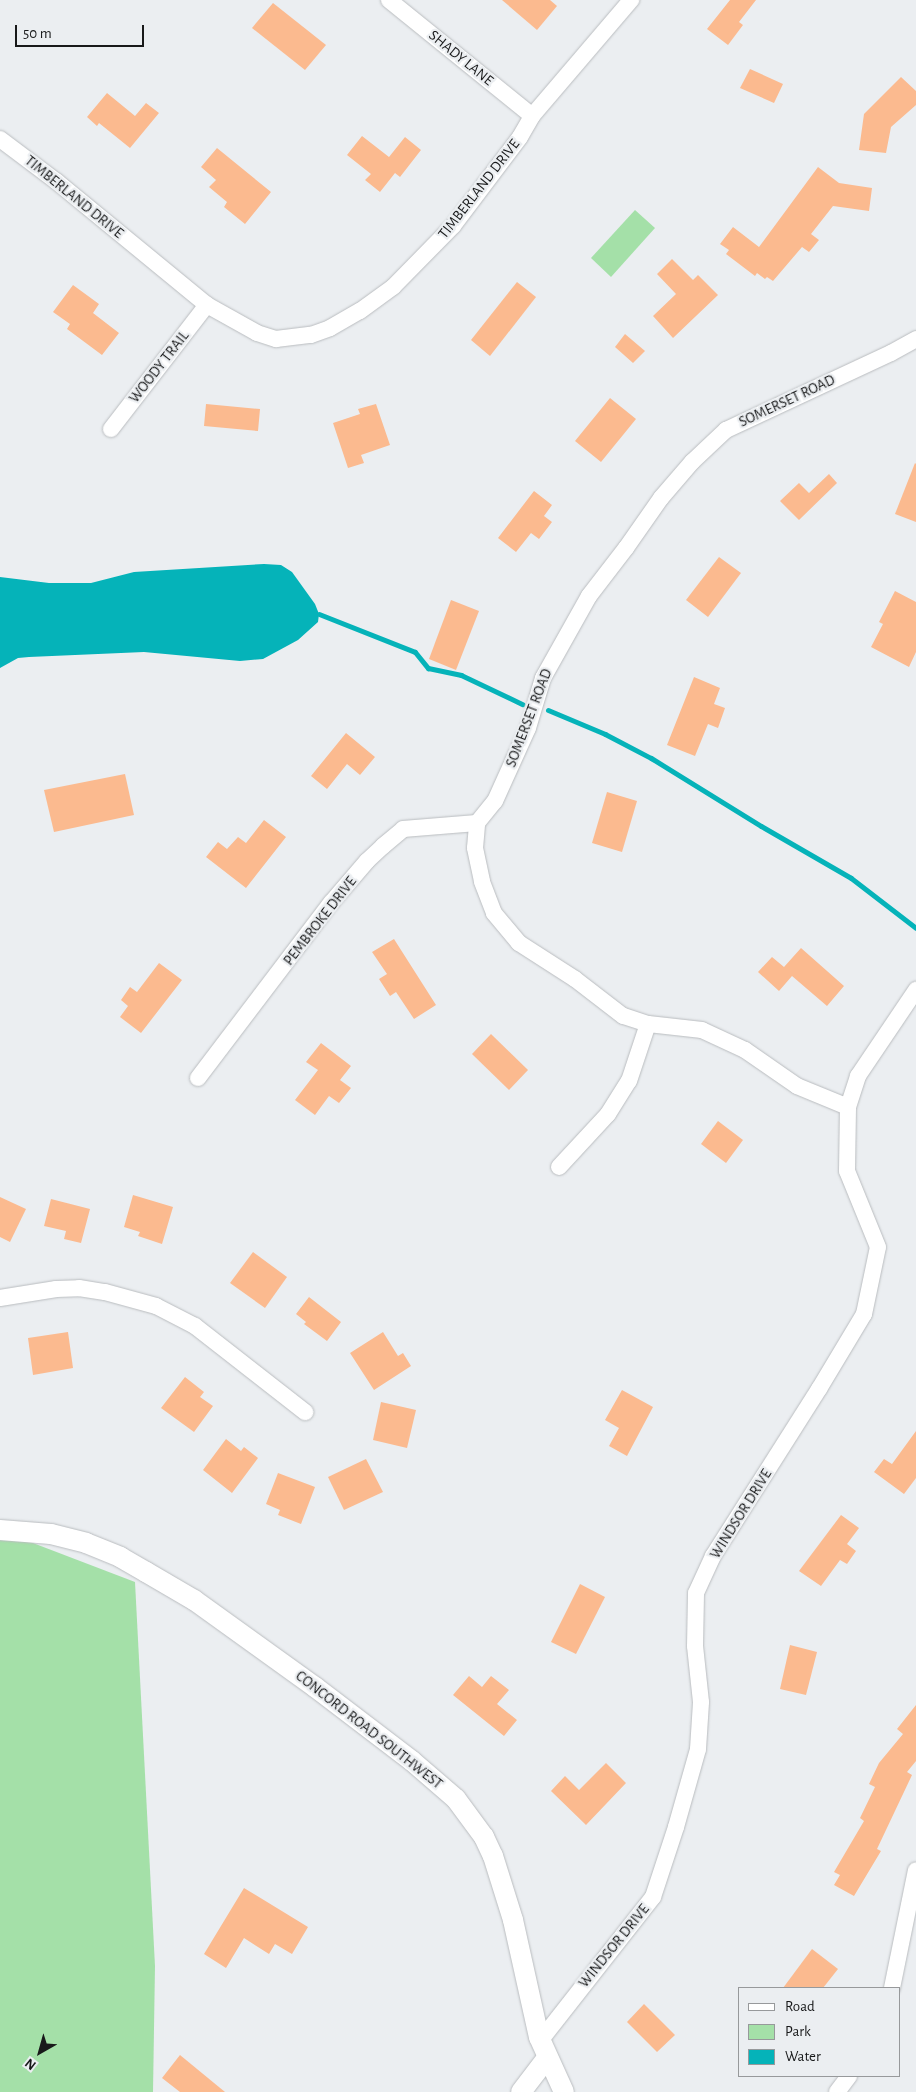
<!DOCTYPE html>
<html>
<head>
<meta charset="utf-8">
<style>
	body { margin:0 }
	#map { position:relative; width:916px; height:2092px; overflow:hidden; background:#ebeef1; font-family:"Alegreya Sans",sans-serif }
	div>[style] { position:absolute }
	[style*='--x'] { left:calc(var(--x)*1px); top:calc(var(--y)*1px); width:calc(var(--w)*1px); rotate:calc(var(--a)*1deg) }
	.green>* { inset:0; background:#a4e0a8 }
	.water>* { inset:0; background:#05b3b9 }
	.stream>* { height:5px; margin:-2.5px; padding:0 2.5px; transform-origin:2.5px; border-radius:2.5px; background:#05b3b9 }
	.building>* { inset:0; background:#fbba8f }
	.roads { filter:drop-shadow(0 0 1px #b9bcbf) drop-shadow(0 0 1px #b9bcbf) }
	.minor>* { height:16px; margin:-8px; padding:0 8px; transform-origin:8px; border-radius:8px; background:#fff }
	.tertiary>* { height:20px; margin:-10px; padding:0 10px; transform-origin:10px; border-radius:10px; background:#fff }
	span { translate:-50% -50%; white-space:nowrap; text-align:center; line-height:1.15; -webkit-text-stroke:4.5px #ebeef1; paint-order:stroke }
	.street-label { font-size:15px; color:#18191a }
	.legend { position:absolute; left:738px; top:1987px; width:162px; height:90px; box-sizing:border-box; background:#ebeef1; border:1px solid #97999b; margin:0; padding:6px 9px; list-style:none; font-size:15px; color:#18191a }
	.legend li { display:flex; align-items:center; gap:10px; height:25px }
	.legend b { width:25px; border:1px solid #97999b }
	.north { position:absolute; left:15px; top:2027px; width:50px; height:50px; -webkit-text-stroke:4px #ebeef1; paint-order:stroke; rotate:218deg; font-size:14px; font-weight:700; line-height:20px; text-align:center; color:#18191a }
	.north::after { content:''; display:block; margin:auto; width:18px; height:22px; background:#18191a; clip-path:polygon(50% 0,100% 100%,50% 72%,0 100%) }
	.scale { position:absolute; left:15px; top:25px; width:129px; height:22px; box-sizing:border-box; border:2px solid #18191a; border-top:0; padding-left:6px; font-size:15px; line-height:18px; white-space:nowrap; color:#18191a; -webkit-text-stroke:4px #ebeef1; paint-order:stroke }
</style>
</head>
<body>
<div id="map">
	<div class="green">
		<div style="clip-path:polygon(635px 210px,655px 228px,611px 277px,591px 258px)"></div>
		<div style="clip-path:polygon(0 1534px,12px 1535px,135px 1582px,155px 1966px,153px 2092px,0 2092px)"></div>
	</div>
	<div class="water">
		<div style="clip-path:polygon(264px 564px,281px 565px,292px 572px,315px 604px,319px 614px,318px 622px,298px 640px,263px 659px,240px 661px,144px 652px,29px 657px,18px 658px,0 668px,0 577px,49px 583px,91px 583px,134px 572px)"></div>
	</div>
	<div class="stream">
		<div style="--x:319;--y:614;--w:103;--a:21.6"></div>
		<div style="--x:415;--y:652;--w:21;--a:51"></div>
		<div style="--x:428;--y:668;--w:34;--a:12"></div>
		<div style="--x:461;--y:675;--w:68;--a:25.4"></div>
		<div style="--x:548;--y:710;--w:62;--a:22.8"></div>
		<div style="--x:605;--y:734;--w:52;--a:27.6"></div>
		<div style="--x:651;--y:758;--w:129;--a:31.7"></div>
		<div style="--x:761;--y:826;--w:104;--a:30"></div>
		<div style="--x:851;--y:878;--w:82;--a:37.6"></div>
	</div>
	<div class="building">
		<div style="clip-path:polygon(502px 0,550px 0,557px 6px,537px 30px)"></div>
		<div style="clip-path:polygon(730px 0,756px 0,739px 22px,743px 25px,728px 45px,707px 29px)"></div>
		<div style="clip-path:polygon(273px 3px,326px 45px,305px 70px,252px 28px)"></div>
		<div style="clip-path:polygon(750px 69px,783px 84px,774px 103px,740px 88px)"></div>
		<div style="clip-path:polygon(901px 77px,916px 91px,916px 105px,891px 127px,886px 153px,859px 150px,864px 114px)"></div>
		<div style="clip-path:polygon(107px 93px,135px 116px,146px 103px,159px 113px,130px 148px,99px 123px,97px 126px,87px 117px)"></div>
		<div style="clip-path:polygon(362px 136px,389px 157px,405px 137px,421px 150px,400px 177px,395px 173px,380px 192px,365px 180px,371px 174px,347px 155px)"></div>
		<div style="clip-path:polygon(217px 148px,271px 192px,245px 224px,224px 207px,227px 202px,209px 187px,216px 180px,201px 167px)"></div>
		<div style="clip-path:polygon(818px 167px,839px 183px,872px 188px,869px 211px,833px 206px,811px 234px,819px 240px,809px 252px,802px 247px,773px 281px,767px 277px,765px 279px,757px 273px,755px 276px,726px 254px,729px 250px,720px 244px,733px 227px,759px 247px)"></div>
		<div style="clip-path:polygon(672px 259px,693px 280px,698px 275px,718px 295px,673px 338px,653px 316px,676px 294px,657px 274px)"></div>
		<div style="clip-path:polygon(517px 282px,536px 297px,490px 356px,471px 340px)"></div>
		<div style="clip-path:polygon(73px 285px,99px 304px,93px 313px,119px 333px,102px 355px,67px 329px,70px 324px,53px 312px)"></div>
		<div style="clip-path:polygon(625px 334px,645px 351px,633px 363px,615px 347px)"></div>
		<div style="clip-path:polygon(610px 398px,636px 419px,601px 462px,575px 441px)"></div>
		<div style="clip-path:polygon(206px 404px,260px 409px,258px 431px,204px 426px)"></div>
		<div style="clip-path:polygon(376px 404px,390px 445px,361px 455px,364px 463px,348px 468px,333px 423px,360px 414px,358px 409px)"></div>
		<div style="clip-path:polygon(915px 463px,916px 464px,916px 522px,895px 514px)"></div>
		<div style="clip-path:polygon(829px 474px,837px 483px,799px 520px,780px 501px,799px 483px,809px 493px)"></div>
		<div style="clip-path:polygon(534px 491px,552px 505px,544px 516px,552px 522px,539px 539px,531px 533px,516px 552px,498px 538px)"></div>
		<div style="clip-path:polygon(719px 557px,741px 573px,708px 617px,686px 600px)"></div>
		<div style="clip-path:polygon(895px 591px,916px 602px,916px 652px,909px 667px,871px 647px,883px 624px,879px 622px)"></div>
		<div style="clip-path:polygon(451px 600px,479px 611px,456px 670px,429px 659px)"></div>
		<div style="clip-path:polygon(694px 677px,720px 688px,714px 704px,725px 708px,718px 728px,708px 724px,695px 756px,667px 745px)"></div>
		<div style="clip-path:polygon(346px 733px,375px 757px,360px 775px,347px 764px,327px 789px,311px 776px)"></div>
		<div style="clip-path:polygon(125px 774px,134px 815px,54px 832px,44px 790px)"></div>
		<div style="clip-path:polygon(607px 792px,637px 801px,622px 852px,592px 843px)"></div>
		<div style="clip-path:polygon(264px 820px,286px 837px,246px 888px,206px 857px,218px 842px,227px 849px,238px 837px,246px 843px)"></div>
		<div style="clip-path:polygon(394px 939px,436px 1005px,414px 1019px,396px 992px,390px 996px,379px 979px,387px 974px,372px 952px)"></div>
		<div style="clip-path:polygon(801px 948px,844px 986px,827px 1006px,792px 976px,779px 991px,758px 972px,772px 957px,784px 967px)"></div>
		<div style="clip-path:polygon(159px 963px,182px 980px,141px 1033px,120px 1017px,128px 1006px,121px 1000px,130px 987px,137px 992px)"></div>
		<div style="clip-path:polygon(491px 1034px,528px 1070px,509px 1090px,472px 1054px)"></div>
		<div style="clip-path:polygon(321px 1043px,351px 1066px,340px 1080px,351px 1088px,339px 1103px,329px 1096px,315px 1115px,295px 1100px,318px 1070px,306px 1062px)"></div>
		<div style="clip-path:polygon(718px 1121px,743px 1140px,726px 1163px,701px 1144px)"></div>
		<div style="clip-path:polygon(133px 1195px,173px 1207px,162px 1244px,138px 1236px,140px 1232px,124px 1227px)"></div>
		<div style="clip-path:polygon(0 1197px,26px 1209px,10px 1242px,0 1237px)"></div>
		<div style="clip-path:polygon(51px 1199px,90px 1209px,81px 1243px,64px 1239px,66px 1231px,44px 1226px)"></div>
		<div style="clip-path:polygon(253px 1252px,287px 1277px,265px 1308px,230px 1283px)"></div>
		<div style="clip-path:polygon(309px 1297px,341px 1322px,327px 1341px,304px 1324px,306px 1322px,296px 1314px)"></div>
		<div style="clip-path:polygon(68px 1332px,73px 1368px,33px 1375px,28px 1338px)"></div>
		<div style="clip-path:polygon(383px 1332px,398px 1356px,403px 1353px,411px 1366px,374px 1390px,350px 1353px)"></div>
		<div style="clip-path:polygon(185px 1377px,204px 1392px,200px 1397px,213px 1406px,194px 1432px,161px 1408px)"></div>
		<div style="clip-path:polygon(622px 1390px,653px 1407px,627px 1456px,609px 1446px,619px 1428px,605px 1420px)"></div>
		<div style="clip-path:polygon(381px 1402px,416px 1410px,407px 1448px,373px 1440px)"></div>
		<div style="clip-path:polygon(916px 1431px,916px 1478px,904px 1494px,874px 1472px,884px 1459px,892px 1464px)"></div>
		<div style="clip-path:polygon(226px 1439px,241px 1451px,244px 1447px,258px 1458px,232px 1493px,203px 1470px)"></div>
		<div style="clip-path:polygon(366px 1459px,383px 1492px,344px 1510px,328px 1477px)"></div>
		<div style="clip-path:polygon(278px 1473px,315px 1487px,301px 1524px,278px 1515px,280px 1510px,266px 1504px)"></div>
		<div style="clip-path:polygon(841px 1515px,859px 1528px,847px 1544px,856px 1551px,847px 1564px,840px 1560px,821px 1586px,799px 1571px)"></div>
		<div style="clip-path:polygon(580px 1584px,605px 1597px,576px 1654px,551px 1642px)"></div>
		<div style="clip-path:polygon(790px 1645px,817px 1652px,806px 1695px,780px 1689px)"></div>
		<div style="clip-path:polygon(469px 1676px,482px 1687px,491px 1676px,509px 1690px,497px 1704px,517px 1720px,504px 1736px,453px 1695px)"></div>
		<div style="clip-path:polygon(916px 1705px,916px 1761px,907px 1772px,912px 1775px,877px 1849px,881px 1851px,854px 1896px,834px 1885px,840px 1875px,834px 1872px,864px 1821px,860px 1818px,875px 1787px,869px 1784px,879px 1763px,903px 1734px,897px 1729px)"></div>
		<div style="clip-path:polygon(606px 1763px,626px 1783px,586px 1825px,551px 1791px,565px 1776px,579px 1790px)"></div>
		<div style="clip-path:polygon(244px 1888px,308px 1927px,292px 1954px,275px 1944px,269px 1954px,244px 1938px,226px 1968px,204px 1954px)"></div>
		<div style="clip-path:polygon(812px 1949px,838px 1969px,823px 1988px,783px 1988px)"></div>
		<div style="clip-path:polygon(644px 2004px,675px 2035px,657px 2052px,627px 2022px)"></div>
		<div style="clip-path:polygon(180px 2055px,225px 2092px,180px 2092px,162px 2078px)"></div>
	</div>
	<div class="roads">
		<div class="minor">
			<div style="--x:389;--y:0;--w:184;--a:39"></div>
			<div style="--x:0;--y:139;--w:70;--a:36.9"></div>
			<div style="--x:56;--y:181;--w:195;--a:39.4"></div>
			<div style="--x:207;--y:305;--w:57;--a:29.2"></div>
			<div style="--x:257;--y:333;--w:20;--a:18"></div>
			<div style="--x:276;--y:339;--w:35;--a:-7"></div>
			<div style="--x:311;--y:335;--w:20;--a:-20"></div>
			<div style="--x:330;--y:328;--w:34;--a:-30"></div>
			<div style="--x:360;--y:311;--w:41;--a:-36"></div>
			<div style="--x:393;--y:287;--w:86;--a:-45.5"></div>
			<div style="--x:453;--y:226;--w:111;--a:-53"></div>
			<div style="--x:520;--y:137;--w:24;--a:-60"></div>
			<div style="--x:532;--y:116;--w:153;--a:-49.5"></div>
			<div style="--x:111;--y:429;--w:157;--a:-52.3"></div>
			<div style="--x:198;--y:1078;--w:220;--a:-52.8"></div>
			<div style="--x:331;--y:903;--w:55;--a:-49.4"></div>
			<div style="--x:367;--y:861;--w:22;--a:-43"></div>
			<div style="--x:383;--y:846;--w:26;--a:-40"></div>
			<div style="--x:403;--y:829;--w:74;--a:-4.6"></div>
			<div style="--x:848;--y:1107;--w:55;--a:-157.6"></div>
			<div style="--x:797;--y:1086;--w:63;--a:-145.3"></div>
			<div style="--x:745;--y:1050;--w:47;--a:-155.1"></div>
			<div style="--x:702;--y:1030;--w:54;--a:-173.7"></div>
			<div style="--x:648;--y:1024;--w:26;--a:-162"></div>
			<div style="--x:623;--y:1016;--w:61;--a:-142.4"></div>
			<div style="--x:575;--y:979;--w:67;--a:-147.3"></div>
			<div style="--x:519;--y:943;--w:39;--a:-130"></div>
			<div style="--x:494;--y:913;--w:34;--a:-111"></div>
			<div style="--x:482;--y:881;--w:34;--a:-102"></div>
			<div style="--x:475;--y:848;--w:25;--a:-85"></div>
			<div style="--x:477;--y:823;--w:28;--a:-51"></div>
			<div style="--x:495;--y:801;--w:80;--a:-65.7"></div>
			<div style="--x:528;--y:728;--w:52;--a:-73.3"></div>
			<div style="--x:543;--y:678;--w:94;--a:-60.7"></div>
			<div style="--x:589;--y:596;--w:61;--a:-52.4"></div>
			<div style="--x:626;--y:548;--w:61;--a:-55"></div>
			<div style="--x:661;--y:498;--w:48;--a:-49.3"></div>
			<div style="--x:692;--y:462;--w:47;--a:-43.3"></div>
			<div style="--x:726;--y:430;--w:182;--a:-25"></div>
			<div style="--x:891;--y:353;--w:29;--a:-29"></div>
			<div style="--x:559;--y:1167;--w:72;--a:-47.2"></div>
			<div style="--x:608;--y:1114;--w:39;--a:-58"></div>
			<div style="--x:629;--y:1081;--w:60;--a:-71.6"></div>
			<div style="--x:0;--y:1298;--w:57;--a:-9.1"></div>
			<div style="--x:56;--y:1289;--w:23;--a:-2"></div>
			<div style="--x:79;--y:1288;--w:26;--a:9"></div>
			<div style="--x:105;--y:1292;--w:53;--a:15.4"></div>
			<div style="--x:156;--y:1306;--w:44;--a:27.1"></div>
			<div style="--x:195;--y:1326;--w:140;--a:38"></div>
			<div style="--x:892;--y:1988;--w:120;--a:-78.5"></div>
			<div style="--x:540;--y:2041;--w:183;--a:-51.9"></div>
			<div style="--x:653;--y:1897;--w:74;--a:-71.8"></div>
			<div style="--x:676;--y:1827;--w:81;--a:-74.2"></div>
			<div style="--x:698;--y:1749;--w:47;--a:-86.3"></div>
			<div style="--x:701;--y:1702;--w:56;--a:-96.1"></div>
			<div style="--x:695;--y:1646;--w:53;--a:-88.9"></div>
			<div style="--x:696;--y:1593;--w:41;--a:-65.3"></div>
			<div style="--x:713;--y:1556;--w:198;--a:-57.6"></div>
			<div style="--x:819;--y:1389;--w:87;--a:-59"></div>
			<div style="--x:864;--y:1314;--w:68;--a:-78.2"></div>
			<div style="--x:878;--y:1247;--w:82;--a:-112.2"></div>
			<div style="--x:847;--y:1171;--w:64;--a:-89.1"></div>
			<div style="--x:848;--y:1107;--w:33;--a:-72"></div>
			<div style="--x:858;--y:1076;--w:104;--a:-56"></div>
			<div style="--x:837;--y:2092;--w:20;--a:-53"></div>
		</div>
		<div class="tertiary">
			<div style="--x:0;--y:1530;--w:51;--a:4.5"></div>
			<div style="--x:51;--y:1534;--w:36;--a:14"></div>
			<div style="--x:86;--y:1543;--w:37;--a:22"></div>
			<div style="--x:120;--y:1557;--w:30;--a:30"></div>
			<div style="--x:146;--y:1572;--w:56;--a:30.3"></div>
			<div style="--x:194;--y:1600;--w:149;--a:35.7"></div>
			<div style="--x:315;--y:1687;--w:122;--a:37.3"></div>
			<div style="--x:412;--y:1761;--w:58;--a:40.8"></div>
			<div style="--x:456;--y:1799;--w:47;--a:53.6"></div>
			<div style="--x:484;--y:1837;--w:21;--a:65"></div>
			<div style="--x:493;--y:1856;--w:67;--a:72.6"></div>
			<div style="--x:513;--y:1920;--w:120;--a:77.5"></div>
			<div style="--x:539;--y:2037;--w:60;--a:65.6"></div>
			<div style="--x:521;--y:2092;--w:43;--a:-52.6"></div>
		</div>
	</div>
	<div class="street-label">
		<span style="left:461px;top:58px;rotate:39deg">SHADY LANE</span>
		<span style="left:479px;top:189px;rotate:-52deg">TIMBERLAND DRIVE</span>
		<span style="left:74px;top:197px;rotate:39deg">TIMBERLAND DRIVE</span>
		<span style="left:159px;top:367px;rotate:-52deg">WOODY TRAIL</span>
		<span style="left:787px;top:401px;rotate:-25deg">SOMERSET ROAD</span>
		<span style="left:529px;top:718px;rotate:-69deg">SOMERSET ROAD</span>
		<span style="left:320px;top:921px;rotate:-52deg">PEMBROKE DRIVE</span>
		<span style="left:741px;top:1514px;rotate:-58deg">WINDSOR DRIVE</span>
		<span style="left:369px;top:1730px;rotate:38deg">CONCORD ROAD SOUTHWEST</span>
		<span style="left:614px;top:1946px;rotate:-51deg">WINDSOR DRIVE</span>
	</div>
	<ul class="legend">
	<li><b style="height:6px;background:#fff"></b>Road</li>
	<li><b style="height:14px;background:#a4e0a8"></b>Park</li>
	<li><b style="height:14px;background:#05b3b9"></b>Water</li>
	</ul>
	<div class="north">N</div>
	<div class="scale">50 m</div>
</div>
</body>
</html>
